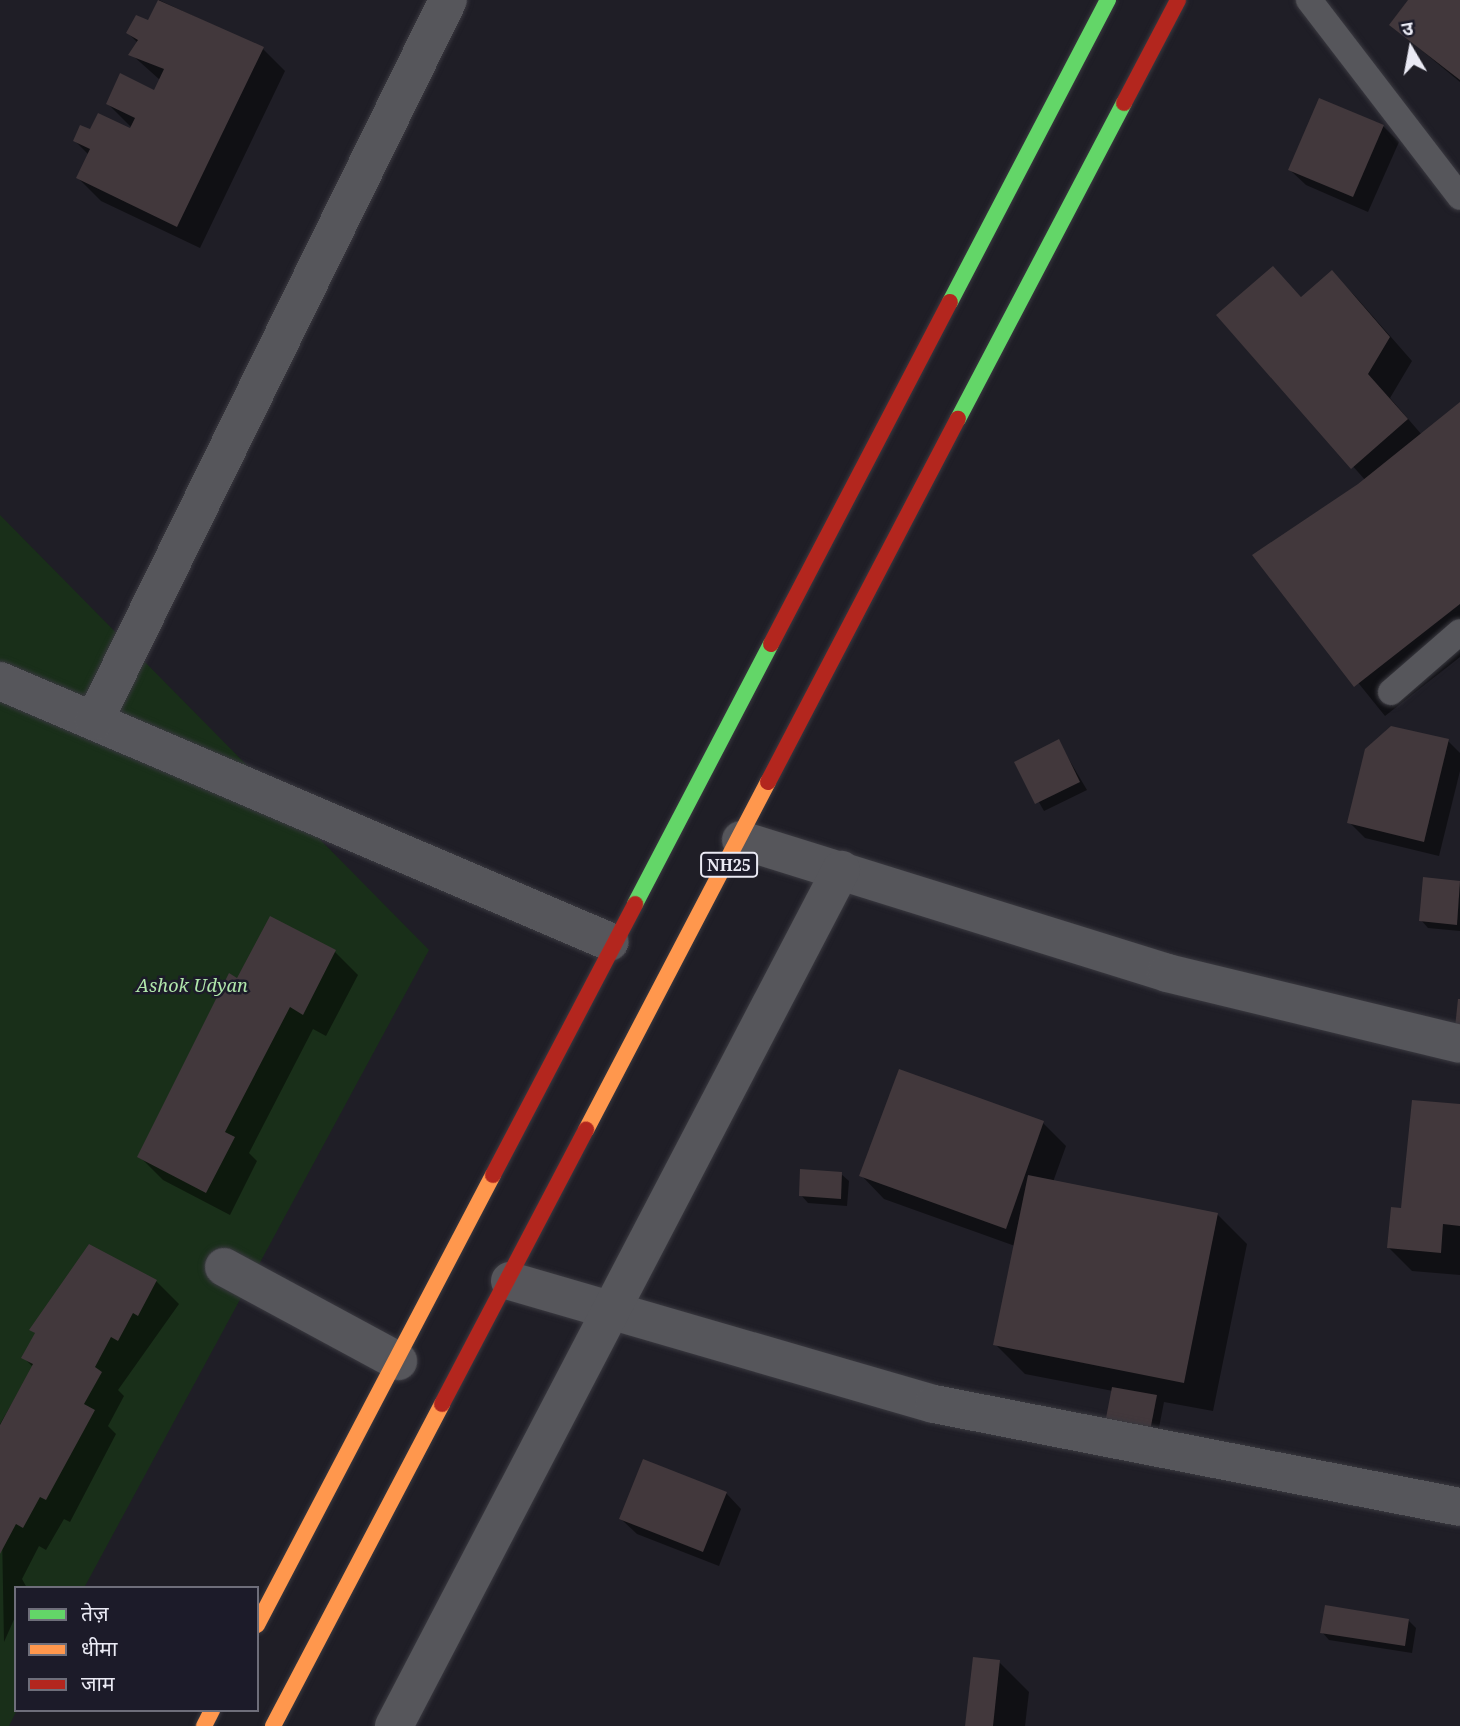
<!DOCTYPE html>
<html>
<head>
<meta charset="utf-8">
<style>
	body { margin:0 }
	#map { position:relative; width:1460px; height:1726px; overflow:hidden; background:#1f1e26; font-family:"Noto Serif","Noto Sans Devanagari",serif }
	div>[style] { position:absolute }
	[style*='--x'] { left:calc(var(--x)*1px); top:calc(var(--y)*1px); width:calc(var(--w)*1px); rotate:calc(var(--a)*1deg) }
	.green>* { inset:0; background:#192f19 }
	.shadow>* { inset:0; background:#0007 }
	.building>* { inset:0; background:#42383c }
	.roads { filter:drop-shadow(0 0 2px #3a3940) drop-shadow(0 0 2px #3a3940) }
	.lane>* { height:26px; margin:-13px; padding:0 13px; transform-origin:13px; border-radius:13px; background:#56565b }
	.street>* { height:38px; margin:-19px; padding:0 19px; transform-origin:19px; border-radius:19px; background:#56565b }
	.fast>* { height:16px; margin:-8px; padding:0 8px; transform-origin:8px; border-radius:8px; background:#63d668 }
	.slow>* { height:16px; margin:-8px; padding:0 8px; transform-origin:8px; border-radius:8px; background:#ff974d }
	.jam>* { height:16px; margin:-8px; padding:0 8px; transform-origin:8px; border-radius:8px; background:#b3261e }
	span { translate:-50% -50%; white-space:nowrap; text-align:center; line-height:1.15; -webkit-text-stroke:5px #1c1b29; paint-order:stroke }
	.shield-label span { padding:2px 5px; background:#1c1b29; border:2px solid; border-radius:5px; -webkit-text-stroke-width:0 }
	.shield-label { font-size:16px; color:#eaeaf4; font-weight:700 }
	.park-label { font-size:18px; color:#b0e6ab; font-style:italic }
	.legend { position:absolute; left:14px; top:1586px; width:245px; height:126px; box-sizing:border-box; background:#1c1b29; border:2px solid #6e6e7a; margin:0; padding:9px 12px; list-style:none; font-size:21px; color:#eaeaf4 }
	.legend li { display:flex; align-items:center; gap:14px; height:35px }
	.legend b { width:35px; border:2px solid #6e6e7a }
	.north { position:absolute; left:1376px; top:14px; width:70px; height:70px; -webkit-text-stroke:5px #1c1b29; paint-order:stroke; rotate:350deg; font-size:19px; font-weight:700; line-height:28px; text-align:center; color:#eaeaf4 }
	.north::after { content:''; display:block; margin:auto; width:24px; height:32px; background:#eaeaf4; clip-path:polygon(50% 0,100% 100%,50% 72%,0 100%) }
</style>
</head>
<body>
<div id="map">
	<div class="green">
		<div style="clip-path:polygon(0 515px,429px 950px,84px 1588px,16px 1588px,17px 1710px,9px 1726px,0 1726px)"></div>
	</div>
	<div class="shadow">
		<div style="clip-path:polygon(159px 0,262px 48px,285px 71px,200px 248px,101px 201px,78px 178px,89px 155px,75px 141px,91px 132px,136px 132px,108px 104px,155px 92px,160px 80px,131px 54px,138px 43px,128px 33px,149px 22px)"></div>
		<div style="clip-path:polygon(1410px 0,1460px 0,1460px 82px,1391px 25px)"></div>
		<div style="clip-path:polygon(1383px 126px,1399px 142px,1368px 212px,1306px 185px,1290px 170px)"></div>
		<div style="clip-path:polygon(1273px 268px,1302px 298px,1332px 273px,1355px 296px,1412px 361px,1390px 398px,1422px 435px,1460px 404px,1460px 657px,1385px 716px,1255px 555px,1366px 481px,1219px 315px)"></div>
		<div style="clip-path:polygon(1058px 741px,1087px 790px,1044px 811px,1016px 762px)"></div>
		<div style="clip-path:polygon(1448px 741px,1460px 753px,1460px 771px,1439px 856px,1365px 838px,1349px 822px)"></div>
		<div style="clip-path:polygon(1425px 879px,1460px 882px,1460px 931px,1428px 928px,1421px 920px)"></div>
		<div style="clip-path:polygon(271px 918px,335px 952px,358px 975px,326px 1036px,313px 1029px,249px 1153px,257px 1161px,230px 1215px,163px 1180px,140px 1157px)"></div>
		<div style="clip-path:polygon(1460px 1106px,1460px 1275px,1412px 1271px,1389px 1248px)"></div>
		<div style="clip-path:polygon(1043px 1123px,1066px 1146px,1053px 1182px,1217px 1214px,1247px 1244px,1213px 1411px,1164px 1402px,1157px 1438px,1113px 1391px,1025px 1374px,995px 1344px,1015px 1246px,884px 1199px,861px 1175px)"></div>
		<div style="clip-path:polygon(841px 1174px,849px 1181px,847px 1206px,808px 1203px,801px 1195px)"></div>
		<div style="clip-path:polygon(156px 1281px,179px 1304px,118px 1390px,124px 1396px,108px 1426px,116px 1434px,70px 1522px,64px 1519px,46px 1550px,39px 1546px,22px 1579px,27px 1588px,16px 1588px,16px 1615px,4px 1642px,0 1424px,33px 1367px,23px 1357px,36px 1334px,32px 1330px)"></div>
		<div style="clip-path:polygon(726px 1493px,741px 1509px,719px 1566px,637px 1534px,621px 1519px)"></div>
		<div style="clip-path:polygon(1408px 1620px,1416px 1628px,1412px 1653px,1329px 1640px,1322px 1632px)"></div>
		<div style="clip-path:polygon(999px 1662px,1029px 1692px,1025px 1726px,967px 1726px)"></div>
	</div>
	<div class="building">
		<div style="clip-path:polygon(158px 0,264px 47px,177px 227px,76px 178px,90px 149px,73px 141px,80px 125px,90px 129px,98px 113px,130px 128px,135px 118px,106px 104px,120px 73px,154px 90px,164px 69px,128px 55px,138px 40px,126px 33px,136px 15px,148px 20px)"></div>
		<div style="clip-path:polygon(1408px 0,1460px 0,1460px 80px,1389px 25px)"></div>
		<div style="clip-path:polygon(1319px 98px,1384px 125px,1353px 197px,1288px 170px)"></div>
		<div style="clip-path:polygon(1273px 266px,1301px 297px,1332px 270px,1390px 337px,1368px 374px,1408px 419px,1351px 469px,1216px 315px)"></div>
		<div style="clip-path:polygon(1460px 402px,1460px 604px,1354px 687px,1252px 555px,1358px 484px)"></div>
		<div style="clip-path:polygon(1391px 726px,1449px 739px,1424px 842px,1347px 823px,1365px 749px)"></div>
		<div style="clip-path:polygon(1059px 739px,1080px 782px,1035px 804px,1014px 762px)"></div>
		<div style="clip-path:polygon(1423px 877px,1460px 881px,1457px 925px,1419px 921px)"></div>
		<div style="clip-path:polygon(270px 916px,336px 950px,303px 1015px,290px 1007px,225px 1132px,235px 1137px,206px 1193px,137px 1157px,229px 973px,237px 978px)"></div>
		<div style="clip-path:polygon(1458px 999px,1460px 999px,1460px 1028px,1455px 1028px)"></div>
		<div style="clip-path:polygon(899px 1069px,1044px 1121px,1006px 1229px,859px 1176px)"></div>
		<div style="clip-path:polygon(1412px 1100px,1460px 1104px,1460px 1226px,1443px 1224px,1441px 1253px,1387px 1248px,1391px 1207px,1401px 1208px)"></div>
		<div style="clip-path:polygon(800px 1169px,842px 1172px,841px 1199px,799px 1196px)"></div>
		<div style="clip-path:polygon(1028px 1175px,1218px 1213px,1184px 1383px,993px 1345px)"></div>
		<div style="clip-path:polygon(89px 1244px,157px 1280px,138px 1316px,133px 1313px,118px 1341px,111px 1337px,95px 1367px,102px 1372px,84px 1404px,95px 1410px,46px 1500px,40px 1497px,23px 1528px,16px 1524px,0 1554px,0 1425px,33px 1364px,21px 1358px,35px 1333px,29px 1330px)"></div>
		<div style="clip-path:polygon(1112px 1387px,1157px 1395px,1150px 1431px,1105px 1423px)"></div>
		<div style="clip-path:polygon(643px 1459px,727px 1492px,703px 1552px,619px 1519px)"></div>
		<div style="clip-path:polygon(1325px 1605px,1409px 1619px,1405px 1646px,1320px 1633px)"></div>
		<div style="clip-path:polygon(973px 1657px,1000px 1660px,993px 1726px,965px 1726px)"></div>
	</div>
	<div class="roads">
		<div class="lane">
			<div style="--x:1309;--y:0;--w:248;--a:52.5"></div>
			<div style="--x:1391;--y:692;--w:91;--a:-41"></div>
		</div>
		<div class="street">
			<div style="--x:0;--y:681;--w:663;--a:23.16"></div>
			<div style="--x:94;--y:721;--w:803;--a:-63.85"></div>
			<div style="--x:741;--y:840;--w:446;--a:17.3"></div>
			<div style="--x:1167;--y:973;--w:301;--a:13.6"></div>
			<div style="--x:224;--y:1267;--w:198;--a:28.4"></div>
			<div style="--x:510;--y:1281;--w:441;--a:16.2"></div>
			<div style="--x:934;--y:1404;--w:536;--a:11.08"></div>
			<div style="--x:394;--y:1726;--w:966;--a:-62.43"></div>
		</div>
		<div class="fast">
			<div style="--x:950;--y:302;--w:341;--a:-62.4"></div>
			<div style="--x:958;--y:419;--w:357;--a:-62.3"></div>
			<div style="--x:635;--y:904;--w:293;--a:-62.4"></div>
		</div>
		<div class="slow">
			<div style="--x:586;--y:1130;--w:393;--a:-62.4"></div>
			<div style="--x:257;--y:1625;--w:508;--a:-62.33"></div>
			<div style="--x:204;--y:1726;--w:18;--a:-63"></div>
			<div style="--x:273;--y:1726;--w:364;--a:-62.3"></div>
		</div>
		<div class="jam">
			<div style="--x:1124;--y:103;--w:116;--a:-62.3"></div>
			<div style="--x:771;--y:644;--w:386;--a:-62.4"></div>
			<div style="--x:768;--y:782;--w:410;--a:-62.4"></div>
			<div style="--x:493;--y:1175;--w:306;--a:-62.3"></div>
			<div style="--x:442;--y:1404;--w:310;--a:-62.3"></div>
		</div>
	</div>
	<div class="shield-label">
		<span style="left:729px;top:865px">NH25</span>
	</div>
	<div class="park-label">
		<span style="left:192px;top:985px">Ashok Udyan</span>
	</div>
	<ul class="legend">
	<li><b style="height:9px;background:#63d668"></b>तेज़</li>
	<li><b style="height:9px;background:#ff974d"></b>धीमा</li>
	<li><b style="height:9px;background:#b3261e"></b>जाम</li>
	</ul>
	<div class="north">उ</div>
</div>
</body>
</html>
